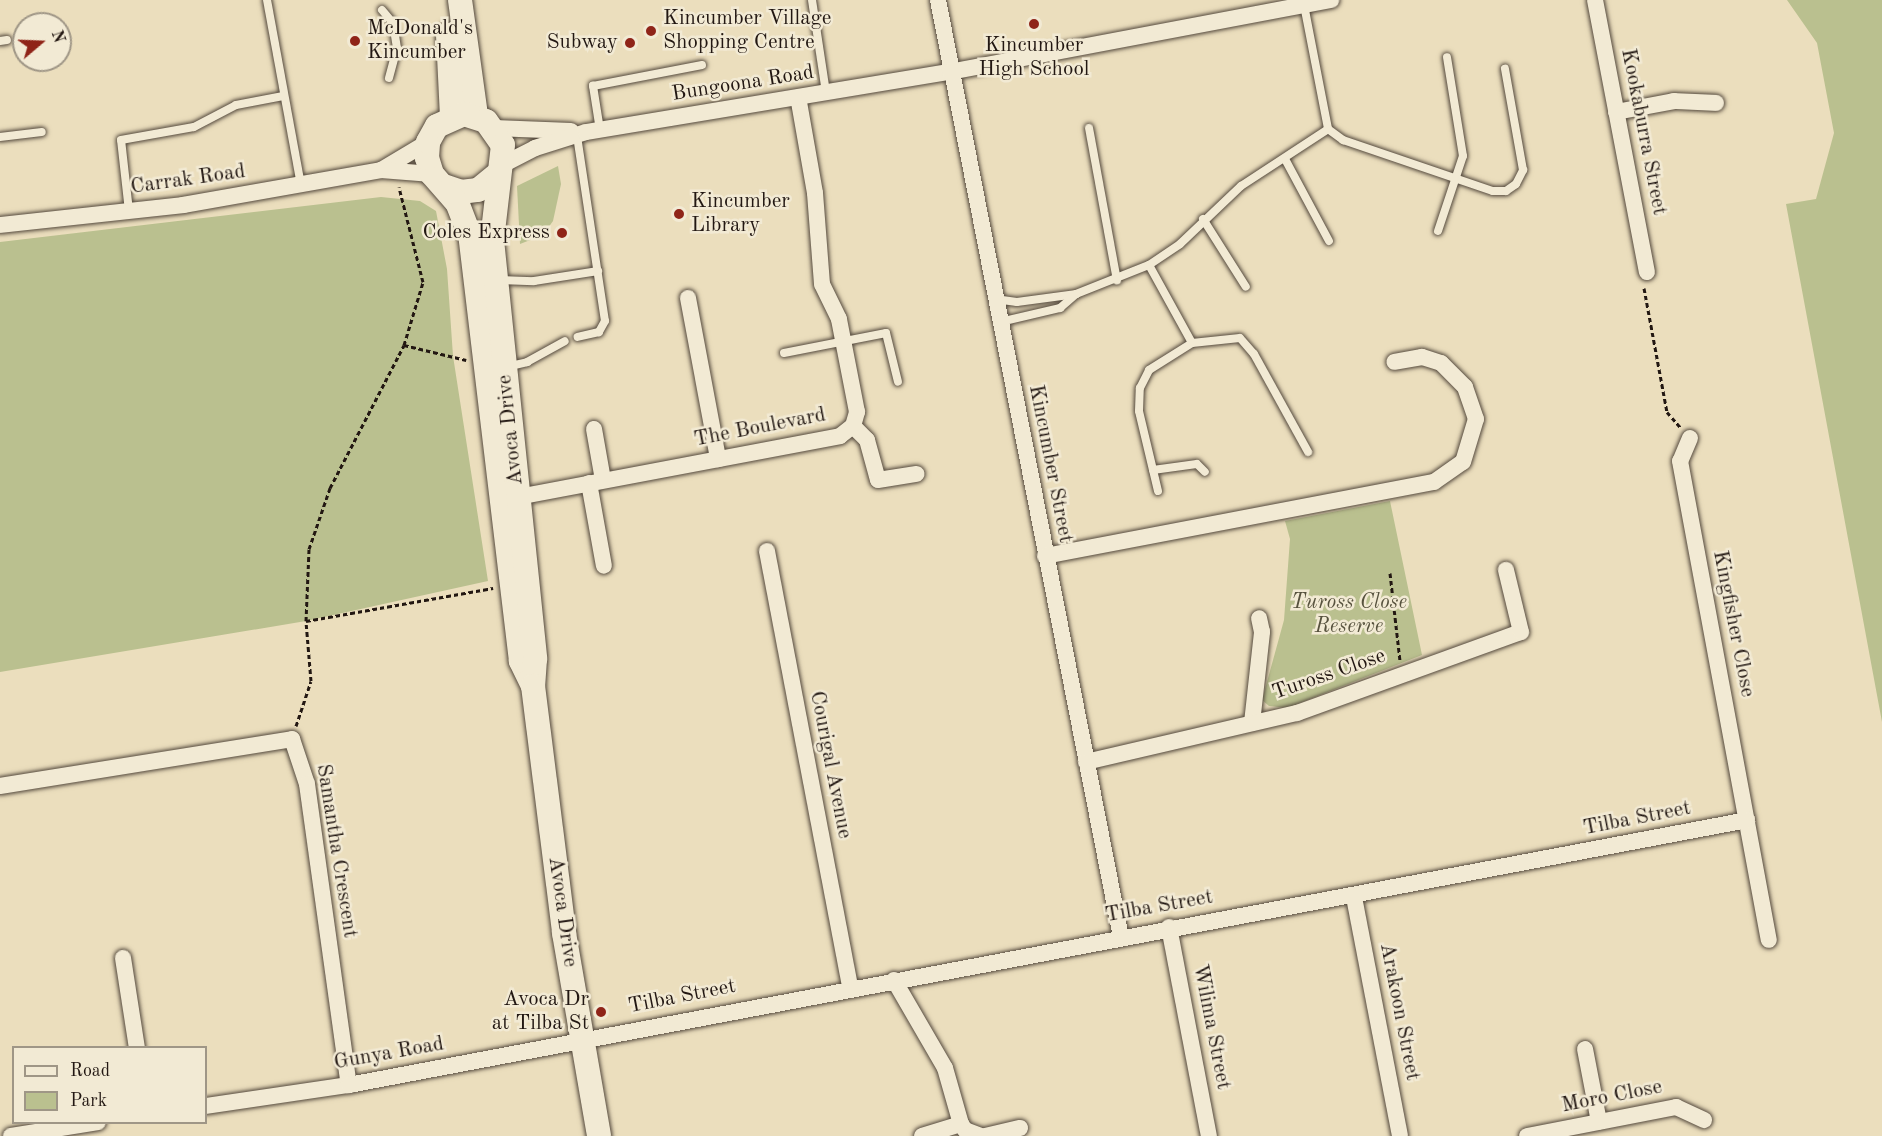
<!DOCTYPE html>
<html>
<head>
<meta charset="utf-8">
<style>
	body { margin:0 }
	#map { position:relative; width:1882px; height:1136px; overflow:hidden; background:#ebdebd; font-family:"Old Standard TT",serif }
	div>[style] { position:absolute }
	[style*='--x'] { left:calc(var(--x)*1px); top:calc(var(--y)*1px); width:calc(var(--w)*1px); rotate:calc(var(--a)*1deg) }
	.green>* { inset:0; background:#bac08f }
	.path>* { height:3px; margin-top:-1.5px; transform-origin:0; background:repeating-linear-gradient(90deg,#221712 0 4.5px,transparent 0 7.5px) }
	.roads { filter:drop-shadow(0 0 2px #54493d) drop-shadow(0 0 2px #54493d) }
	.lane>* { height:8px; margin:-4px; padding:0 4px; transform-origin:4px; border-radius:4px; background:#f2ead4 }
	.street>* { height:16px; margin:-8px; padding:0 8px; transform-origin:8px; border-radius:8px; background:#f2ead4 }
	.secondary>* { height:24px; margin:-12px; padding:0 12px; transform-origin:12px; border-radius:12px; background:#f2ead4 }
	.dots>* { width:16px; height:16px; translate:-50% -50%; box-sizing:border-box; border:3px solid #f2ead4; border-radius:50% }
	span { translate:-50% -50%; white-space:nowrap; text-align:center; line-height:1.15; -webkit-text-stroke:5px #f2ead4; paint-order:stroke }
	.poi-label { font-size:21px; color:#221712 }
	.left { translate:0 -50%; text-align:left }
	.right { translate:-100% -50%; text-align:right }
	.street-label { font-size:21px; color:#221712 }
	.park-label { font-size:21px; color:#57523e; font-style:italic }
	.legend { position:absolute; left:12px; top:1046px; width:195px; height:78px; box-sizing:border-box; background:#f2ead4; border:2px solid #9f9686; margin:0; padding:8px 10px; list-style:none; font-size:18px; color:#221712 }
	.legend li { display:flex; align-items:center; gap:12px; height:30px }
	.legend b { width:30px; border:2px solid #9f9686 }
	.north { position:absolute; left:12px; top:12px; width:60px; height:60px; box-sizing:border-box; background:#f2ead4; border:2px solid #9f9686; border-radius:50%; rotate:71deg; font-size:16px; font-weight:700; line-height:24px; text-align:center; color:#221712 }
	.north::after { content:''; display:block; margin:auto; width:21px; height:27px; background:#8f2418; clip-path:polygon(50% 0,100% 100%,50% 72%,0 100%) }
</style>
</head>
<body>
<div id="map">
	<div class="green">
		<div style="clip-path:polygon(1787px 0,1882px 0,1882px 722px,1786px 204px,1816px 199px,1834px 133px,1817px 43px)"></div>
		<div style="clip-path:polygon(558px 166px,561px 184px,553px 221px,543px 235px,520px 244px,517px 186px)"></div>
		<div style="clip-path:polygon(381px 197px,420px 201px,436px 211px,447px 269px,453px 356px,488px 581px,306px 621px,0 672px,0 242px)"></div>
		<div style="clip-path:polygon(1390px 501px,1422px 655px,1287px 708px,1269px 706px,1262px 700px,1284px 620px,1290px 539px,1285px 521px)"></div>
	</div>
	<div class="path">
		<div style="--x:1644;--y:288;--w:126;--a:79.5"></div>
		<div style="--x:1667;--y:412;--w:20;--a:49"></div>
		<div style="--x:404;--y:345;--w:64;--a:13.6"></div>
		<div style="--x:1390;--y:573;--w:89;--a:83.5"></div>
		<div style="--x:306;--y:621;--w:190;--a:-10"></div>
		<div style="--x:296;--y:726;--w:47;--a:-71.6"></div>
		<div style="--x:311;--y:681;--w:60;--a:-94.8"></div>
		<div style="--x:306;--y:621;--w:72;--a:-87.6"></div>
		<div style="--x:309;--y:549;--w:65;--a:-71"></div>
		<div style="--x:330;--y:488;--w:161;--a:-62.6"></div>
		<div style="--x:404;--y:345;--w:66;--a:-73.2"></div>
		<div style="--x:423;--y:282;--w:98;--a:-104.2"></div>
	</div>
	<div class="roads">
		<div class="lane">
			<div style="--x:267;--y:0;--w:188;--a:79.6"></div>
			<div style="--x:812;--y:0;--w:94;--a:81.4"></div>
			<div style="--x:1304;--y:5;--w:126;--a:79"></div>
			<div style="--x:1328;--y:129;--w:19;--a:36"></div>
			<div style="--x:1343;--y:140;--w:158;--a:18.8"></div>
			<div style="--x:1493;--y:191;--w:13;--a:0"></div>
			<div style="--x:1506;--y:191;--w:12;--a:-35"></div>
			<div style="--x:1516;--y:184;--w:16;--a:-63"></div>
			<div style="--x:1523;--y:170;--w:103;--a:-100.1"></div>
			<div style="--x:382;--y:10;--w:17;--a:50"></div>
			<div style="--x:393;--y:23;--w:25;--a:81"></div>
			<div style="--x:397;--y:48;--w:31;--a:105"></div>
			<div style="--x:0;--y:41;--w:7;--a:-8"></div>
			<div style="--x:1089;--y:128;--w:155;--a:79.6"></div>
			<div style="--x:600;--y:130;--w:45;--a:-99"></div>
			<div style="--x:593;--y:86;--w:111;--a:-10.9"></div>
			<div style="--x:577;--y:136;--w:187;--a:81.4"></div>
			<div style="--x:605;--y:321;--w:13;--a:119"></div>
			<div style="--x:599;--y:332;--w:22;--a:167"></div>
			<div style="--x:0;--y:137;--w:42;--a:-6.8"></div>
			<div style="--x:1285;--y:159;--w:93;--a:61.8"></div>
			<div style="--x:129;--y:211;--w:71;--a:-96.4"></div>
			<div style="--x:121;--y:140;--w:74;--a:-10.1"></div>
			<div style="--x:194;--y:127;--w:47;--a:-27.6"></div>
			<div style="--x:236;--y:105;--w:48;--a:-10.8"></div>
			<div style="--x:1203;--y:219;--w:80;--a:57.7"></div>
			<div style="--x:1438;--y:231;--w:79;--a:-71.6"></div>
			<div style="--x:1463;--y:156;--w:100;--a:-99.2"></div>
			<div style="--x:1149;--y:265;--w:89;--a:61.1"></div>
			<div style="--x:1192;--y:343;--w:48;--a:-5.9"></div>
			<div style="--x:1240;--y:338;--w:21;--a:49"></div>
			<div style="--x:1254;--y:354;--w:112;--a:61.1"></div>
			<div style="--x:499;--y:280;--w:35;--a:2"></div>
			<div style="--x:534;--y:281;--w:65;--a:-8.9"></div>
			<div style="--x:995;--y:299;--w:22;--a:8"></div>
			<div style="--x:1017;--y:302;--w:60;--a:-7.7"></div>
			<div style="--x:1076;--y:294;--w:79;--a:-21.7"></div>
			<div style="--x:1149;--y:265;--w:37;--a:-34"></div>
			<div style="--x:1180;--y:244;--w:84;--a:-43.6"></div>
			<div style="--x:1241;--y:186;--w:104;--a:-33.2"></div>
			<div style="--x:1000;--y:322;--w:62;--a:-13.1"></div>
			<div style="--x:1060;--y:308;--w:21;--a:-41"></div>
			<div style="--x:784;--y:353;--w:104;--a:-11.1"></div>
			<div style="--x:886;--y:333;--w:50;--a:76.2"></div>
			<div style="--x:506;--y:367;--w:22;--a:-13"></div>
			<div style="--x:527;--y:362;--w:43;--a:-28.9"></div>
			<div style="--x:1153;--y:470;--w:44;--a:-7.8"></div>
			<div style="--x:1197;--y:464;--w:11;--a:45"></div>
			<div style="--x:1158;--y:491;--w:82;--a:-103.4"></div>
			<div style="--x:1139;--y:411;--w:23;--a:-88"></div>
			<div style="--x:1140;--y:388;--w:20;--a:-63"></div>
			<div style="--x:1149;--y:370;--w:51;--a:-32.1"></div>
		</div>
		<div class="street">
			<div style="--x:938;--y:0;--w:955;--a:78.95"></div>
			<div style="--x:1595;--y:0;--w:277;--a:79.2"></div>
			<div style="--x:1616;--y:112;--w:59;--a:-10.7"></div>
			<div style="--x:1674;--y:101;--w:42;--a:2.7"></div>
			<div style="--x:494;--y:128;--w:77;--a:2.2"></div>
			<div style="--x:502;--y:165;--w:37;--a:-27"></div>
			<div style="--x:535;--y:148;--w:53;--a:-17.4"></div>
			<div style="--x:586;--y:132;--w:369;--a:-9.4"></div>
			<div style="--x:950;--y:72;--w:388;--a:-10.7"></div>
			<div style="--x:381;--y:170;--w:55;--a:-30.8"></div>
			<div style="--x:0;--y:225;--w:184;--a:-6.2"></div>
			<div style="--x:183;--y:205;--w:201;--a:-10"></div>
			<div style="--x:381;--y:170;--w:51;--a:4.5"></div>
			<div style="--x:688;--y:298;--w:164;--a:79.4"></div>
			<div style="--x:853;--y:426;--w:20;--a:45"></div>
			<div style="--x:867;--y:440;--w:41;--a:74.6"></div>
			<div style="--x:878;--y:480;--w:39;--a:-9"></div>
			<div style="--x:594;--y:429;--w:52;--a:80"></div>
			<div style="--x:1690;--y:438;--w:25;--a:113"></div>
			<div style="--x:1680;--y:461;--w:487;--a:79.5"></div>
			<div style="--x:589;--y:483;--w:84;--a:79.8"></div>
			<div style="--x:518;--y:497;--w:328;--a:-10.7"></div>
			<div style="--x:840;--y:436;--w:16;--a:-38"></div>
			<div style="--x:853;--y:426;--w:15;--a:-74"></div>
			<div style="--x:857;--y:412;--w:95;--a:-101"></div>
			<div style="--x:839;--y:319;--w:39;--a:-116"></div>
			<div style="--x:822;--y:284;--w:91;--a:-94.4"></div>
			<div style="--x:815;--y:193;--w:97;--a:-100"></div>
			<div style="--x:767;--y:551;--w:445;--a:79.2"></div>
			<div style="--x:1045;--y:556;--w:396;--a:-10.8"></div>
			<div style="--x:1434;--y:482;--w:35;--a:-35"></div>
			<div style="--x:1463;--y:462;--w:45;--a:-73.2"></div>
			<div style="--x:1476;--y:419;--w:34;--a:-109"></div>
			<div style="--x:1465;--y:387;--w:34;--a:-135"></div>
			<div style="--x:1441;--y:363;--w:20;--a:-162"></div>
			<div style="--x:1422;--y:357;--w:28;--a:170"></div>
			<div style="--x:1252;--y:723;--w:92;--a:-83.7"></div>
			<div style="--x:1262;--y:632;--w:14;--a:-102"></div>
			<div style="--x:1086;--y:762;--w:217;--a:-13.1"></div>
			<div style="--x:1297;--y:713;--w:238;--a:-19.9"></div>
			<div style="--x:1521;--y:632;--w:64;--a:-103.6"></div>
			<div style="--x:0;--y:786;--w:296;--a:-9.1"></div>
			<div style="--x:292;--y:739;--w:47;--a:71.6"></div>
			<div style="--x:307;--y:784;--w:304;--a:82.1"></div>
			<div style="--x:1354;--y:897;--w:243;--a:79.1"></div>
			<div style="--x:1169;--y:927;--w:213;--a:79.2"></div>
			<div style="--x:123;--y:958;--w:91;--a:81.2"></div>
			<div style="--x:894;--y:980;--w:102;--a:59.9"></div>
			<div style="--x:945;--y:1068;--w:58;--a:74.1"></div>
			<div style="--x:961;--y:1124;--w:7;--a:56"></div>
			<div style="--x:965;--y:1130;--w:17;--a:21"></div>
			<div style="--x:1585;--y:1049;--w:74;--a:79.1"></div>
			<div style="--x:206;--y:1106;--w:145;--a:-8.4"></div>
			<div style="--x:349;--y:1085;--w:1423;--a:-10.73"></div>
			<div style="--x:11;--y:1136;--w:88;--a:-9.1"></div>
			<div style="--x:922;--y:1136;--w:41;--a:-17.1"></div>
			<div style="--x:985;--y:1136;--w:36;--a:-13"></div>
			<div style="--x:1527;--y:1136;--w:152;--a:-11"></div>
			<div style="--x:1676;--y:1107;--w:31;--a:25"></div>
		</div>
		<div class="secondary">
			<div style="--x:460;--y:0;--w:117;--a:82.1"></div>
			<div style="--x:448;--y:35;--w:82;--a:87.2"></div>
			<div style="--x:444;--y:186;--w:18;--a:19"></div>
			<div style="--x:461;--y:192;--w:17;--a:-7"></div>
			<div style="--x:478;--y:190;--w:26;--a:-39"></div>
			<div style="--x:533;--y:686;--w:28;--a:-116"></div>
			<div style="--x:521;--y:661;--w:428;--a:-96.8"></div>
			<div style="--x:470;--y:236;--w:34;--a:-111"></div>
			<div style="--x:458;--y:204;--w:40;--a:-131"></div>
			<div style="--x:432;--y:174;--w:17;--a:-107"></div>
			<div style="--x:427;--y:158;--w:16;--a:-86"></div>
			<div style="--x:428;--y:142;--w:18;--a:-61"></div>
			<div style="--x:437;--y:126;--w:30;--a:-24"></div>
			<div style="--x:464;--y:114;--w:23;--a:18"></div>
			<div style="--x:486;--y:121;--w:29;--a:55"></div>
			<div style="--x:503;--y:145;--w:96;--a:96.6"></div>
			<div style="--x:492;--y:240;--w:421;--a:84.1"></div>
			<div style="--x:535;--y:659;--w:27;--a:94"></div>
			<div style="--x:533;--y:686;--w:249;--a:82.8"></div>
			<div style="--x:564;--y:933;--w:206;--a:80.2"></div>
		</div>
	</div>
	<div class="dots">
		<div style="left:1034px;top:24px;background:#8f2418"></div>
		<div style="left:651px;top:31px;background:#8f2418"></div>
		<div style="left:355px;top:41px;background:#8f2418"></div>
		<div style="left:630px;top:43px;background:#8f2418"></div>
		<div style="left:679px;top:214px;background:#8f2418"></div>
		<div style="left:562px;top:233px;background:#8f2418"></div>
		<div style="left:601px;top:1012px;background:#8f2418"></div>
	</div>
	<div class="poi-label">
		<span class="left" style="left:663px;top:31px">Kincumber Village<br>Shopping Centre</span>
		<span class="left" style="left:367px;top:41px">McDonald's<br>Kincumber</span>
		<span class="right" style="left:618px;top:43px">Subway</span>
		<span style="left:1034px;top:58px">Kincumber<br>High School</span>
		<span class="left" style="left:691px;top:214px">Kincumber<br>Library</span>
		<span class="right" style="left:550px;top:233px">Coles Express</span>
		<span class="right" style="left:589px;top:1012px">Avoca Dr<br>at Tilba St</span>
	</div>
	<div class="street-label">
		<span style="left:743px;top:84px;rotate:-9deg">Bungoona Road</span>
		<span style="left:1643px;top:132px;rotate:79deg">Kookaburra Street</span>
		<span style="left:188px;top:180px;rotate:-8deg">Carrak Road</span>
		<span style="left:760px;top:428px;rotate:-11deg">The Boulevard</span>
		<span style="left:511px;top:430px;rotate:-96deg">Avoca Drive</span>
		<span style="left:1050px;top:464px;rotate:79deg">Kincumber Street</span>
		<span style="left:1733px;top:624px;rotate:79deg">Kingfisher Close</span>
		<span style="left:1329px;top:675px;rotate:-19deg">Tuross Close</span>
		<span style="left:830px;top:765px;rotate:79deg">Courigal Avenue</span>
		<span style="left:1637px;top:819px;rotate:-11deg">Tilba Street</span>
		<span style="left:336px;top:851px;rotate:81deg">Samantha Crescent</span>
		<span style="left:1159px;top:907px;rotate:-10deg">Tilba Street</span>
		<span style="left:562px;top:912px;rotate:82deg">Avoca Drive</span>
		<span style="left:682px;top:997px;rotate:-11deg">Tilba Street</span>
		<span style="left:1399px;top:1012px;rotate:79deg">Arakoon Street</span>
		<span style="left:1211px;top:1027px;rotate:79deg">Wilima Street</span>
		<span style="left:389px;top:1054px;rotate:-10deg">Gunya Road</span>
		<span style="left:1612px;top:1097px;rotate:-11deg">Moro Close</span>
	</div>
	<div class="park-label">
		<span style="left:1349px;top:615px">Tuross Close<br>Reserve</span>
	</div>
	<ul class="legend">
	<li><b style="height:8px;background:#f2ead4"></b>Road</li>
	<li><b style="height:16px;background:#bac08f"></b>Park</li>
	</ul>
	<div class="north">N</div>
</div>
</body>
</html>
